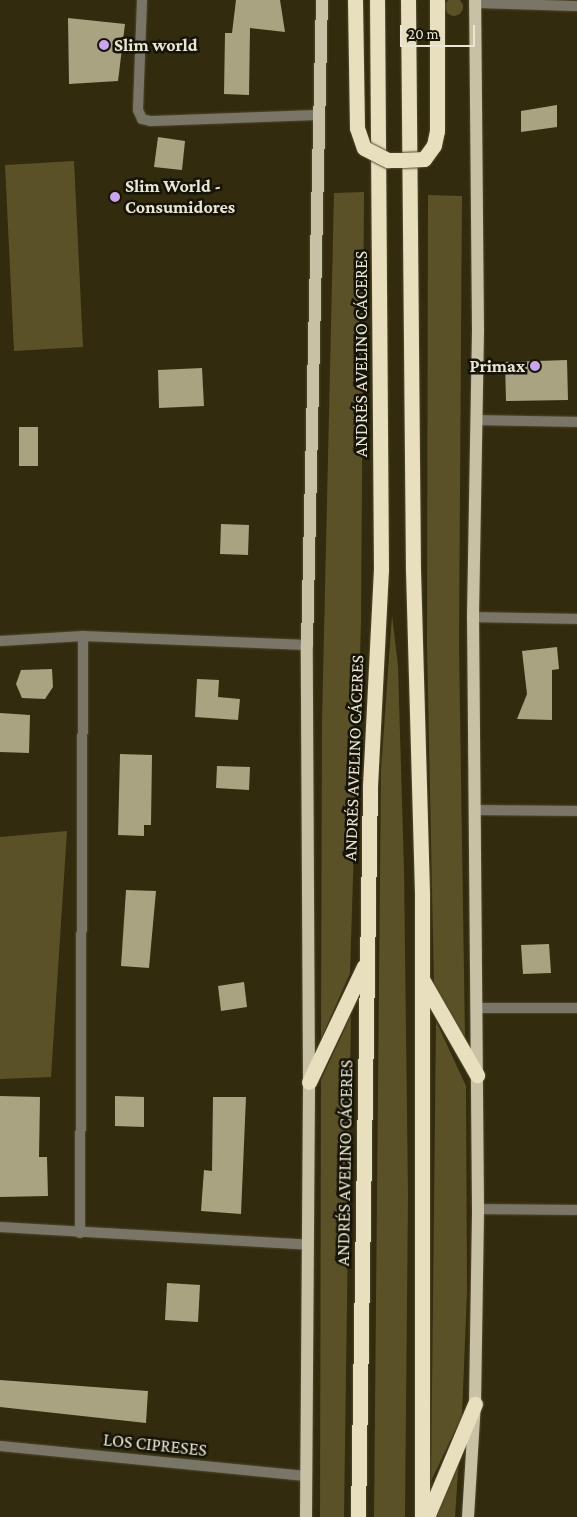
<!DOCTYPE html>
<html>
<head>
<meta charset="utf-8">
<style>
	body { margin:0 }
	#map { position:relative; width:577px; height:1517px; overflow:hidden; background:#322b0d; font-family:"Crimson Pro",serif }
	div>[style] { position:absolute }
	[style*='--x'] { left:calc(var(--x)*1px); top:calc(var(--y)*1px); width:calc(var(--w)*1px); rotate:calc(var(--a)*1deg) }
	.green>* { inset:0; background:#5b5126 }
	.round { border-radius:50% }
	.building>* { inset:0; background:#aaa382 }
	.roads { filter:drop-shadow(0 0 1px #4f492d) drop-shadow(0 0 1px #4f492d) }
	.street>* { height:10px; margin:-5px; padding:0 5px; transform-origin:5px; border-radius:5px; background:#797668 }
	.primary>* { height:12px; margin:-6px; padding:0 6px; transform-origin:6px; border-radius:6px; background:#c8c1a5 }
	.highway>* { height:15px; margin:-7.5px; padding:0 7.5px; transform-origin:7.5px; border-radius:7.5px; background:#e7dfbd }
	.bridges { filter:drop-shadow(0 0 1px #4f492d) drop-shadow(0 0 1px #4f492d) }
	.highway-bridge>* { height:15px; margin:-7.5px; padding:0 7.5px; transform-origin:7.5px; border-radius:7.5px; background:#e7dfbd }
	.dots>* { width:14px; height:14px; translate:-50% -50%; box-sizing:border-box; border:2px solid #161307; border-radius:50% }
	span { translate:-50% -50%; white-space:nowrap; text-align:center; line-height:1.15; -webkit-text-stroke:5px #161307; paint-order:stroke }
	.poi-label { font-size:18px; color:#eae6d5; font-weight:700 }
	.left { translate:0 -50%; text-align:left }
	.right { translate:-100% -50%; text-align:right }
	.street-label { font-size:18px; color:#eae6d5 }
	.scale { position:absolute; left:400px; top:25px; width:75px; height:22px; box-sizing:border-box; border:2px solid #eae6d5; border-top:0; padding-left:6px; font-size:15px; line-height:18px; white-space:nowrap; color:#eae6d5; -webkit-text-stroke:4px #161307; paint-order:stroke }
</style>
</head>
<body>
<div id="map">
	<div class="green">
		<div class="round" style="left:445px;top:-2px;width:18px;height:18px"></div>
		<div style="clip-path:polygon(74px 161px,83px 347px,14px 351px,5px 165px)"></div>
		<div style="clip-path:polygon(364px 192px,361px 623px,350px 973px,321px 1039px,322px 721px,334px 193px)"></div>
		<div style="clip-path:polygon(428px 195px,462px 196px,459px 645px,465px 1038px,434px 987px,427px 646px)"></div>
		<div style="clip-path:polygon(392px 615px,398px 666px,404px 869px,408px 1195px,405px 1517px,374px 1517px,381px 770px)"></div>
		<div style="clip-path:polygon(67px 831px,51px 1077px,0 1079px,0 837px)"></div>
		<div style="clip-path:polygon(351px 1015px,344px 1517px,320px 1517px,321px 1080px)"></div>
		<div style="clip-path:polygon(436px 1021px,466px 1086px,467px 1291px,462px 1416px,431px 1481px)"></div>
		<div style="clip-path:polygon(459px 1457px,455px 1517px,436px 1517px)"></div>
	</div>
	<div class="building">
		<div style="clip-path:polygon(236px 0,280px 0,285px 32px,250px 28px,249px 95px,224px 94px,225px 33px,232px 33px)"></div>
		<div style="clip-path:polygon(68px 18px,125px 24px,118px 81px,69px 84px)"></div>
		<div style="clip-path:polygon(557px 105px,557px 127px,521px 132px,521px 111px)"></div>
		<div style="clip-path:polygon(158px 137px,185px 141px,182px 170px,154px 167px)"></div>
		<div style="clip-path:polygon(567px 360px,568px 400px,506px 401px,505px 362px)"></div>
		<div style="clip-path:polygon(202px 368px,204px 406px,159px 408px,158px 370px)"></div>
		<div style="clip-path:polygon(19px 427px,38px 427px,38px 466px,19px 466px)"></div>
		<div style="clip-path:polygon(221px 524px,249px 525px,248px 555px,220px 554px)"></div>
		<div style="clip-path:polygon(557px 647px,559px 669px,552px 670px,552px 720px,517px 719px,527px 694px,522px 651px)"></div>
		<div style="clip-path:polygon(52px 669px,53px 687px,45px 699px,22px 698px,16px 684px,21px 670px)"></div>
		<div style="clip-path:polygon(197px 679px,219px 680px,218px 697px,240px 699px,238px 720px,195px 717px)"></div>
		<div style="clip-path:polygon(0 713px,30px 715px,29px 753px,0 752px)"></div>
		<div style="clip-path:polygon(120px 754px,152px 755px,151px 825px,144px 825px,144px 836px,118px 835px)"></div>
		<div style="clip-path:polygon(217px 766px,250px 767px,249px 790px,216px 788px)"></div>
		<div style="clip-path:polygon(126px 890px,156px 891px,149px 968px,121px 966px)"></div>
		<div style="clip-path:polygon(549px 944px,551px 973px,523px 974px,521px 945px)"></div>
		<div style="clip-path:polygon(244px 982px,247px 1007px,221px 1011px,218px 986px)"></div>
		<div style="clip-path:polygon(0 1096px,40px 1097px,39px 1157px,47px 1157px,48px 1196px,0 1197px)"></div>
		<div style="clip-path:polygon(115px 1096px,144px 1097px,144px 1127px,115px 1126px)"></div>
		<div style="clip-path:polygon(213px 1097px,246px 1097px,241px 1214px,201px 1211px,204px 1170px,212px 1171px)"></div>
		<div style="clip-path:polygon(167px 1283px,200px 1285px,198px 1322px,165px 1320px)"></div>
		<div style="clip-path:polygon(0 1380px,148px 1391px,146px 1423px,0 1407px)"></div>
	</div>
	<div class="roads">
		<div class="street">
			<div style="--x:142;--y:0;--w:110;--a:92.1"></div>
			<div style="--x:138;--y:110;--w:10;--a:66"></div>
			<div style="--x:142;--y:119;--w:9;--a:13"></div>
			<div style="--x:151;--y:121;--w:167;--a:-2.1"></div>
			<div style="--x:475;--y:3;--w:102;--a:1.7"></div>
			<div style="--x:477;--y:420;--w:100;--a:1.1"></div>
			<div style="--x:473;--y:617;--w:104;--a:1.1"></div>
			<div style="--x:0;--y:641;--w:83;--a:-3.4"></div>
			<div style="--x:83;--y:636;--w:224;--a:2.3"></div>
			<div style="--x:475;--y:810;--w:102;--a:0.6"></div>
			<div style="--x:477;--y:1008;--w:100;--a:0"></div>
			<div style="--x:478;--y:1209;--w:99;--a:0.6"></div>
			<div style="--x:0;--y:1227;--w:309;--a:3.3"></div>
			<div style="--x:80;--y:1233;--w:597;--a:-89.71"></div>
			<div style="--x:0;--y:1446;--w:307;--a:5.6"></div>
		</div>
		<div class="primary">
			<div style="--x:306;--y:1517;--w:435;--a:-89.6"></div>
			<div style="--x:309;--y:1082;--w:437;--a:-90.3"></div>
			<div style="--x:307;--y:645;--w:645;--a:-88.67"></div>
			<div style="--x:468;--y:1517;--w:113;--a:-86.5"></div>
			<div style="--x:475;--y:1404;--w:195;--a:-89.1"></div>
			<div style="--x:478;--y:1209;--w:592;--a:-90.48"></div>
			<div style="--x:473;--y:617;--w:286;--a:-89"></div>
			<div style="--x:478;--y:331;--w:331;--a:-90.5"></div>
		</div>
		<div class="highway">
			<div style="--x:408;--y:0;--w:570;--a:89.5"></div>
			<div style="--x:413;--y:570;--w:325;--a:88.4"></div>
			<div style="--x:422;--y:895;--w:622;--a:90"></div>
			<div style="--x:422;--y:979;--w:111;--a:60.2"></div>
			<div style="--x:309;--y:1082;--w:128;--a:-64.6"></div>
			<div style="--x:358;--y:1517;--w:731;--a:-89.06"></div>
			<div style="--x:370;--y:786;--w:216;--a:-87.1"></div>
			<div style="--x:381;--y:570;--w:570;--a:-90.4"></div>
			<div style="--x:427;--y:1517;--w:123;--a:-67"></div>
		</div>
	</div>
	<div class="bridges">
		<div class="highway-bridge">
			<div style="--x:355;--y:0;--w:128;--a:89.1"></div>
			<div style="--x:357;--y:128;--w:21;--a:71"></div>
			<div style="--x:364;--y:148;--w:27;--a:27"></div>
			<div style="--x:388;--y:160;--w:15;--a:0"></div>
			<div style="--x:403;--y:160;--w:21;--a:-3"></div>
			<div style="--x:424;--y:159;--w:17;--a:-54"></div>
			<div style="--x:434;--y:145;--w:14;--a:-78"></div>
			<div style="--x:437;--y:131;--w:131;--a:-90"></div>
		</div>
	</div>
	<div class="dots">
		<div style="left:104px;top:45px;background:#c8a5ee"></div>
		<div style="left:115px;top:197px;background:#c8a5ee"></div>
		<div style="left:535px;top:366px;background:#c8a5ee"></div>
	</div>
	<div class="poi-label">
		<span class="left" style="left:114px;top:45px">Slim world</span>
		<span class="left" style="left:125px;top:197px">Slim World -<br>Consumidores</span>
		<span class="right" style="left:525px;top:366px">Primax</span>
	</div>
	<div class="street-label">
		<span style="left:361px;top:354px;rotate:-90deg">ANDRÉS AVELINO CÁCERES</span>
		<span style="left:354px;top:758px;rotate:-88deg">ANDRÉS AVELINO CÁCERES</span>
		<span style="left:345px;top:1163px;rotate:-89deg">ANDRÉS AVELINO CÁCERES</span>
		<span style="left:155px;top:1445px;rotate:6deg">LOS CIPRESES</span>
	</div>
	<div class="scale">20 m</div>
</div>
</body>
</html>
